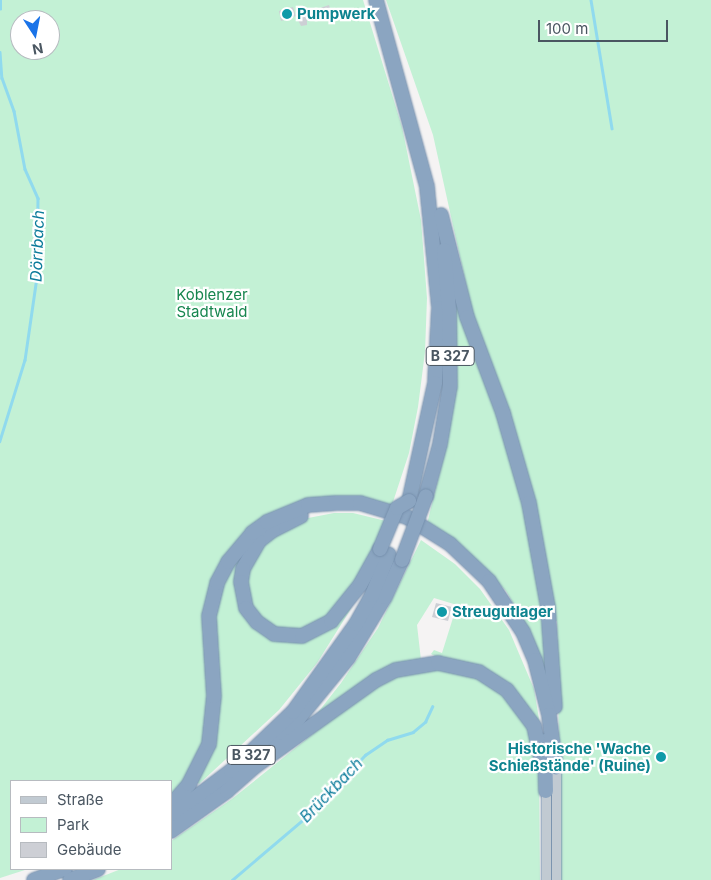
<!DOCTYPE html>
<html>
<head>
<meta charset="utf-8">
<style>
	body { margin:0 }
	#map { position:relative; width:711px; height:880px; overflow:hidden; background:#f5f3f3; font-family:Inter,sans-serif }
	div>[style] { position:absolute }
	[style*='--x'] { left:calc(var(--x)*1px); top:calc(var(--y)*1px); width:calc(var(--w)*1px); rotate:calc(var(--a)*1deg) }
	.green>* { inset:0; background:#c3f1d5 }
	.stream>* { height:2.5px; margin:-1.25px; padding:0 1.25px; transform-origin:1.25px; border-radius:1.25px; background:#90daee }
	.building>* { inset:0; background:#cdcfd5 }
	.roads { filter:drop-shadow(0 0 1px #7690ad) drop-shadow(0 0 1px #7690ad) }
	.minor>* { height:9px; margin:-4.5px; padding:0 4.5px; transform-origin:4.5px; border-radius:4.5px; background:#c1cad2 }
	.highway>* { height:14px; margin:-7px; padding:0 7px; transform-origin:7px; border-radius:7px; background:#8ba5c1 }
	.bridges { filter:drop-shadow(0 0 1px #7690ad) drop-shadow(0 0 1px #7690ad) }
	.highway-bridge>* { height:14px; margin:-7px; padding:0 7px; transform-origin:7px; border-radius:7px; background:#8ba5c1 }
	.dots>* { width:14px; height:14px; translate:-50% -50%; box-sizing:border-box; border:2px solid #fff; border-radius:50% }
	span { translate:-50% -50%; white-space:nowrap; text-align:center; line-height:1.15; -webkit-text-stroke:4.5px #fff; paint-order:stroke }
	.shield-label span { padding:1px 4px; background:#fff; border:1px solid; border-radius:4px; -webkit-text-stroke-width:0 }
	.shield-label { font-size:14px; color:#4a5661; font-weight:700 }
	.culture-label { font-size:15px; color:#0d838f; font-weight:700 }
	.left { translate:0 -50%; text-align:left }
	.right { translate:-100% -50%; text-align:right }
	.park-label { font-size:15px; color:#17864f }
	.water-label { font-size:16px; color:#0c7c9b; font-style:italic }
	.legend { position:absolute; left:10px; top:780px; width:162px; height:90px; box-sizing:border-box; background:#fff; border:1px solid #b7bbc0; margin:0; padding:6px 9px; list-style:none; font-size:15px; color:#4a5661 }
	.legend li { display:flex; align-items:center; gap:10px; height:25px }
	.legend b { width:25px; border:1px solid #b7bbc0 }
	.north { position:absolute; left:10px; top:10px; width:50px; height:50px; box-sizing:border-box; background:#fff; border:1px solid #b7bbc0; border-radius:50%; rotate:169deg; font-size:14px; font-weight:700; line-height:20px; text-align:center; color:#4a5661 }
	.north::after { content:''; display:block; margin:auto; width:18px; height:22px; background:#1a73e8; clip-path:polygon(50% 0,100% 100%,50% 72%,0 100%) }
	.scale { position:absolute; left:538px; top:20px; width:130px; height:22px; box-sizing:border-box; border:2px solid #4a5661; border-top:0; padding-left:6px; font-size:15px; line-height:18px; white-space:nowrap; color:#4a5661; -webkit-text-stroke:4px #fff; paint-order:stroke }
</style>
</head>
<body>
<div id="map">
	<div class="green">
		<div style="clip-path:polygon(evenodd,0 0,363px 0,402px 127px,421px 220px,427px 298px,425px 352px,418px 407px,409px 453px,392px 505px,357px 497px,298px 502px,274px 512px,216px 576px,208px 730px,193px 771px,171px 797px,171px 781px,11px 781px,11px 869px,28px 869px,0 878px,0 0,20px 20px,50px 20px,50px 50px,20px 50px,20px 20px)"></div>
		<div style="clip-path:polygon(386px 0,711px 0,711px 880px,561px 880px,557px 621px,553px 623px,549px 598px,471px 307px,433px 135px)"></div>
		<div style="clip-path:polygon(454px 292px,516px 472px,537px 576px,547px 670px,544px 670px,527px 627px,506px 591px,459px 543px,427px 524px,442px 463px)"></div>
		<div style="clip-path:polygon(334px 513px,353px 513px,386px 521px,374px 553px,331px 616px,292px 634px,261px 622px,245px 591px,246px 573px,262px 543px,303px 519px)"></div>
		<div style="clip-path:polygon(256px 540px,242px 608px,287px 641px,352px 607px,317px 663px,279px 710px,199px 784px,195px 780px,204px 763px,212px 629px,223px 576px)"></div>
		<div style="clip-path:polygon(421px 540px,455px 564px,480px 589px,509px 630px,534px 689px,541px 731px,525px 703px,431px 654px,434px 650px,442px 653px,457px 605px,434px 598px,417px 625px,421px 660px,308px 725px,341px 683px,378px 628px)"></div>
		<div style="clip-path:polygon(428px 669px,457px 671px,486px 682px,515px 705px,535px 741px,539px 761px,540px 880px,93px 880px,121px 869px,171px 869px,171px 841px,232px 799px,355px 700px,394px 677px)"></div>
	</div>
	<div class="stream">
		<div style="--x:591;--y:0;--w:130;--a:80.7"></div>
		<div style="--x:0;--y:9;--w:9;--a:-90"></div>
		<div style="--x:0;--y:52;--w:26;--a:86"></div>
		<div style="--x:2;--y:78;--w:35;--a:70"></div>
		<div style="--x:14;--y:111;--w:59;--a:79.3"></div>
		<div style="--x:25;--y:169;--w:32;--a:66"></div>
		<div style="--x:38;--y:198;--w:79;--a:90.7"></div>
		<div style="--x:37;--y:277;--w:84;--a:98.2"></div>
		<div style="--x:25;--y:360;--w:85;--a:107.2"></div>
		<div style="--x:232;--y:880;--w:105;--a:-40.4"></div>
		<div style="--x:312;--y:812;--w:78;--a:-47.1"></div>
		<div style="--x:365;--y:755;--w:27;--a:-34"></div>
		<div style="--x:387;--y:740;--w:27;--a:-17"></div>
		<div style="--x:413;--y:732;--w:16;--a:-40"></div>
		<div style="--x:425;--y:722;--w:17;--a:-65"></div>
	</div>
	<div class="building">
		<div style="clip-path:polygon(329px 5px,332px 14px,323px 17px,320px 8px)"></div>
		<div style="clip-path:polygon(293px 7px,296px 16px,281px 21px,279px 11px)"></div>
		<div style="clip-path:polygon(307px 13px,307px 25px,301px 26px,296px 16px)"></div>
		<div style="clip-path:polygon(436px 603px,452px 607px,448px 621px,432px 617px)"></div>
	</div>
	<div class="roads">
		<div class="minor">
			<div style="--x:556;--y:768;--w:112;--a:90"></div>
			<div style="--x:546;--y:791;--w:89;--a:90"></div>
		</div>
		<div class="highway">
			<div style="--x:376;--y:0;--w:194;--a:74.7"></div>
			<div style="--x:427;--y:187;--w:122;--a:84.3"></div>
			<div style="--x:439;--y:308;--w:75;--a:93.1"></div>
			<div style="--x:435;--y:383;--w:121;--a:102.4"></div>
			<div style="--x:441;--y:215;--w:105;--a:75.7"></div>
			<div style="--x:467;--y:317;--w:103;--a:69.4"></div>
			<div style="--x:503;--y:413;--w:94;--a:73.9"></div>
			<div style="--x:529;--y:503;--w:107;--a:79.7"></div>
			<div style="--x:548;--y:608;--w:99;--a:86"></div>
			<div style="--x:426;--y:496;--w:54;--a:-74.9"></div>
			<div style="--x:440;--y:444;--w:59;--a:-80.2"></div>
			<div style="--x:450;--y:386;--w:77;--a:-90.7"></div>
			<div style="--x:449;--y:309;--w:59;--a:-94.8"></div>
			<div style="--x:301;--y:516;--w:31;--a:153"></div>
			<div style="--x:273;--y:530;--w:18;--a:142"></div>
			<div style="--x:259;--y:541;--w:32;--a:120"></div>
			<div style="--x:243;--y:569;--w:13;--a:99"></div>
			<div style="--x:241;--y:582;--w:26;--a:79"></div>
			<div style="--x:246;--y:608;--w:18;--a:52"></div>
			<div style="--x:257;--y:622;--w:21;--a:35"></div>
			<div style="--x:274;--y:634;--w:28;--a:4"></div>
			<div style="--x:302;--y:636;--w:33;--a:-27"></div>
			<div style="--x:331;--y:621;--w:46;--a:-51.1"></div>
			<div style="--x:360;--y:585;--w:41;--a:-60.9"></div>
			<div style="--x:545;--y:741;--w:50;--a:88.9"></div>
			<div style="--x:276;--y:746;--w:114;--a:-50.7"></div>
			<div style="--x:348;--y:658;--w:71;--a:-58.8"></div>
			<div style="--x:385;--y:597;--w:41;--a:-65.3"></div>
			<div style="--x:254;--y:767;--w:150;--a:-35.5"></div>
			<div style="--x:376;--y:680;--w:22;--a:-27"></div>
			<div style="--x:396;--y:670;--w:43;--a:-9.5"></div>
			<div style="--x:438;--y:663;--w:42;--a:12.4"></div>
			<div style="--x:479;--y:672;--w:33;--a:33"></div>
			<div style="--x:507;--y:690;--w:45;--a:53.1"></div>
			<div style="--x:534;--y:726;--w:29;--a:78"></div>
			<div style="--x:171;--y:805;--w:28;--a:-49"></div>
			<div style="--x:189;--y:784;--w:45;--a:-63.4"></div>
			<div style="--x:209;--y:744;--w:48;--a:-84.1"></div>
			<div style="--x:214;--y:696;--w:80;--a:-93.6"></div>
			<div style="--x:209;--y:616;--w:34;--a:-76"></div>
			<div style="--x:217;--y:583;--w:24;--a:-62"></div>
			<div style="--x:228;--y:562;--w:38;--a:-50"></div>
			<div style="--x:252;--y:533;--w:19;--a:-36"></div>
			<div style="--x:267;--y:522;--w:44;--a:-22.5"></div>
			<div style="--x:308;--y:505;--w:28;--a:-4"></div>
			<div style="--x:336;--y:503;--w:24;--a:0"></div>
			<div style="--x:360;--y:503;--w:49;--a:16.6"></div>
			<div style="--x:407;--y:517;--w:51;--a:32.1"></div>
			<div style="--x:450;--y:544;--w:54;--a:43.5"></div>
			<div style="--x:489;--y:581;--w:61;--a:56.3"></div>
			<div style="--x:523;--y:632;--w:30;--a:67"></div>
			<div style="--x:535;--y:660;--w:57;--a:75.7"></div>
			<div style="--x:549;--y:715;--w:53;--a:82.5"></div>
			<div style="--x:171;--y:816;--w:75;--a:-36.9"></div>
			<div style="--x:231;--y:771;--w:86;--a:-43.6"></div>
			<div style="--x:293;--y:712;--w:108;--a:-54.4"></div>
			<div style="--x:356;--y:624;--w:33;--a:-61"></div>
			<div style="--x:372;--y:595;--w:44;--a:-67.5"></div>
			<div style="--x:171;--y:831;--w:69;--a:-35.5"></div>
			<div style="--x:227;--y:791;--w:45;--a:-41.4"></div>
			<div style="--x:34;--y:880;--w:33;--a:-20"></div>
			<div style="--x:70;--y:880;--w:30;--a:-21"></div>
		</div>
	</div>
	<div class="bridges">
		<div class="highway-bridge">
			<div style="--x:380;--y:549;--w:44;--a:-67.5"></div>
			<div style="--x:397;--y:508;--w:14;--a:-30"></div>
			<div style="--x:402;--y:560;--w:68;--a:-69.4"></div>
		</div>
	</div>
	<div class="dots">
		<div style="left:287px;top:14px;background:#0f9aa8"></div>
		<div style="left:442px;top:612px;background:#0f9aa8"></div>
		<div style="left:661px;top:757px;background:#0f9aa8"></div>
	</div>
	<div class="shield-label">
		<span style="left:450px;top:356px">B 327</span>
		<span style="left:251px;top:755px">B 327</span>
	</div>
	<div class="culture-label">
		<span class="left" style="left:297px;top:14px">Pumpwerk</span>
		<span class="left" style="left:452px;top:612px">Streugutlager</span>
		<span class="right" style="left:651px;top:757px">Historische 'Wache<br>Schießstände' (Ruine)</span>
	</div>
	<div class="park-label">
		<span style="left:212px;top:303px">Koblenzer<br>Stadtwald</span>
	</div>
	<div class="water-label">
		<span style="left:37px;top:246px;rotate:-88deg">Dörrbach</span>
		<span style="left:331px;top:790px;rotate:-46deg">Brückbach</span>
	</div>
	<ul class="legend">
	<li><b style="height:6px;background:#c1cad2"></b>Straße</li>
	<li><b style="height:14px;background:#c3f1d5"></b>Park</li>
	<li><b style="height:14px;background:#cdcfd5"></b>Gebäude</li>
	</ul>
	<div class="north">N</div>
	<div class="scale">100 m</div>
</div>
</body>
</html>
